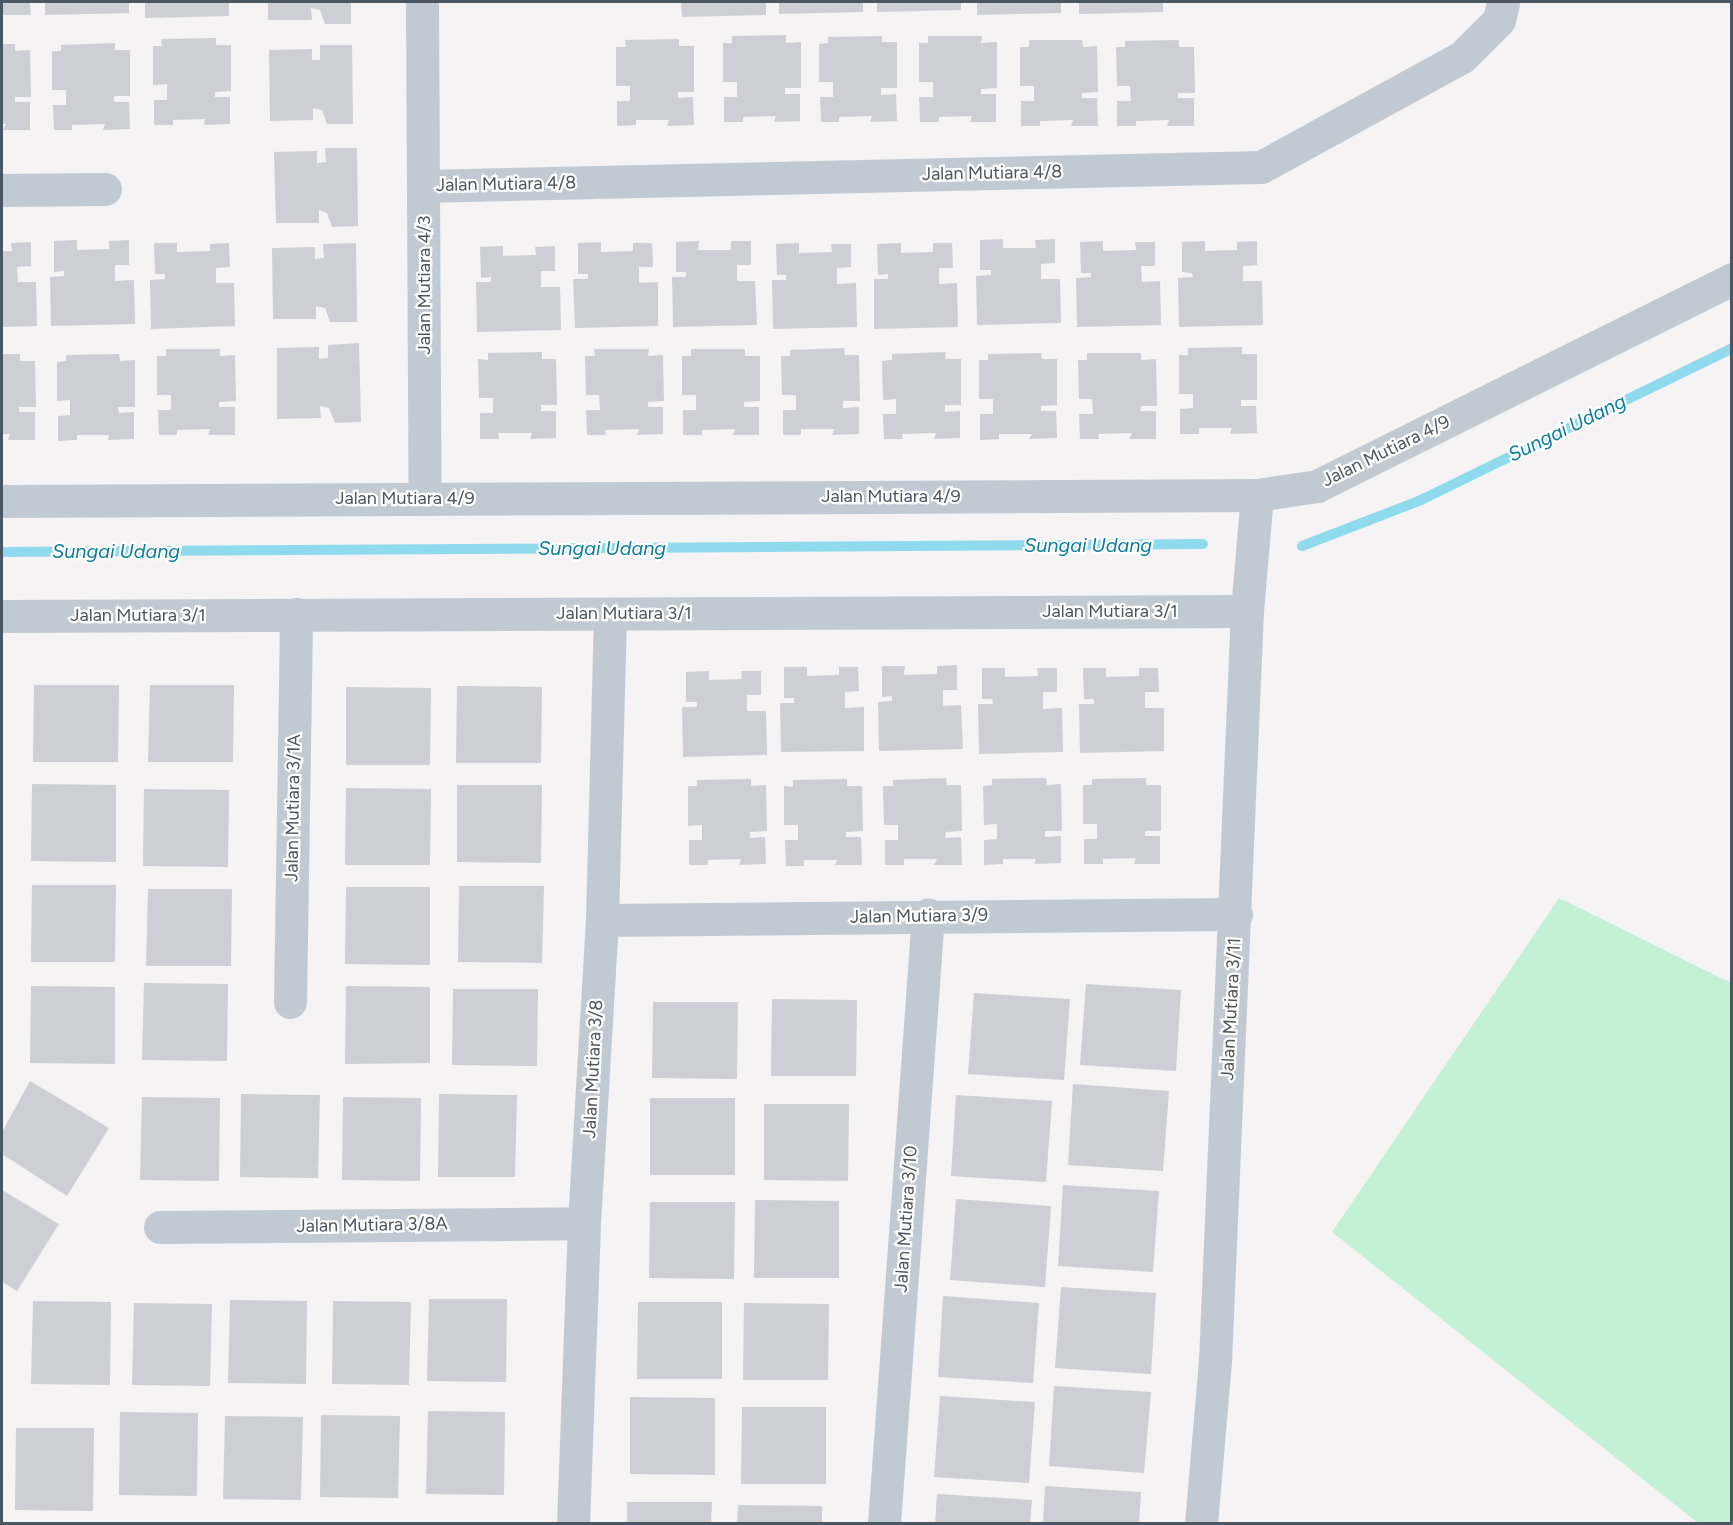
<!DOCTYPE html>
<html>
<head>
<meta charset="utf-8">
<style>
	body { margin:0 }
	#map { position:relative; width:1733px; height:1525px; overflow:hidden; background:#f5f3f3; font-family:Figtree,sans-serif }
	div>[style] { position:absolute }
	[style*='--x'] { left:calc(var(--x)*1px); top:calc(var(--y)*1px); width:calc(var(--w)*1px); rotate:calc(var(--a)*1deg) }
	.green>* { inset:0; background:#c3f1d5 }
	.stream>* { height:10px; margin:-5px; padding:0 5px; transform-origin:5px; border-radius:5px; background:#90daee }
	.building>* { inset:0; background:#cdcfd5 }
	.minor>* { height:33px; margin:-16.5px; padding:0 16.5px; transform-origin:16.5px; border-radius:16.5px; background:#c1cad2 }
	span { translate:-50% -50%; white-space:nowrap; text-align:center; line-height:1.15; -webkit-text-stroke:4.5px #fff; paint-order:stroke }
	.street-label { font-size:18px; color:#4a5661 }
	.water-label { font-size:20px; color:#0c7c9b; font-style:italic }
	.frame { position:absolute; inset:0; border:3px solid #4a5661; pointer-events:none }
</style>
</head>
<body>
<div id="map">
	<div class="green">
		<div style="clip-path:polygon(1559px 898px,1731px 983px,1731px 1523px,1698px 1523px,1332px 1232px)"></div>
	</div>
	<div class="stream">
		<div style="--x:1302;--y:546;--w:128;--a:-21.1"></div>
		<div style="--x:1421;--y:500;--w:346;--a:-26"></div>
		<div style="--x:2;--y:552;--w:1201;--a:-0.38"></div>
	</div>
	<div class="building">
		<div style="clip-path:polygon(2px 2px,30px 2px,31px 15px,2px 15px)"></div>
		<div style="clip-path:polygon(45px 2px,129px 2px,129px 13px,45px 15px)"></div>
		<div style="clip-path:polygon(145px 2px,229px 2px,229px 16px,145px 18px)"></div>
		<div style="clip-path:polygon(268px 2px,351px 2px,351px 24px,325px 24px,320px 10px,311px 8px,312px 20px,268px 20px)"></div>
		<div style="clip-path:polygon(681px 2px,766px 2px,766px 15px,682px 17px)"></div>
		<div style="clip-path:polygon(779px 2px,863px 2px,863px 12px,779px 14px)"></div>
		<div style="clip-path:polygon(877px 2px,961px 2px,961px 10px,877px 12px)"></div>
		<div style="clip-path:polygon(977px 2px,1061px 2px,1061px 13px,977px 15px)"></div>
		<div style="clip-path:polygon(1079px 2px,1163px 2px,1163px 12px,1079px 14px)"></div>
		<div style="clip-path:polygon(786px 35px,786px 43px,801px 42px,801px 88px,785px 88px,785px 94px,800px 94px,800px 121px,774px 122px,776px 116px,743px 117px,743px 122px,724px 122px,724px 97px,737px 97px,737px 82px,723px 82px,723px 43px,732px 43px,732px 36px)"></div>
		<div style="clip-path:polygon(882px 36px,882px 42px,897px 42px,897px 88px,881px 88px,881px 95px,896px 94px,897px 121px,870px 122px,872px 116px,839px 117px,839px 122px,821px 122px,820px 97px,833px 97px,833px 82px,819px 82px,819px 44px,828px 43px,828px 37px)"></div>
		<div style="clip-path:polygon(928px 36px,982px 36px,981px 43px,997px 42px,997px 88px,981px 89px,981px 94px,996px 94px,996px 122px,970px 122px,972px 116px,939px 117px,939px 122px,920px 122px,919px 97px,933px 97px,933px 82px,919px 82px,919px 43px,928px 43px)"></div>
		<div style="clip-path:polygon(216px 38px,216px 45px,231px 45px,231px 91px,215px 92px,215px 97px,230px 97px,230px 124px,204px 125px,205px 119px,173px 120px,173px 125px,154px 125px,154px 100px,167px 100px,167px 84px,153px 85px,153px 46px,162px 46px,161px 39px)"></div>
		<div style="clip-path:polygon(679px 39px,679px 46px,694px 46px,694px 92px,678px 92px,678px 98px,693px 97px,694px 125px,667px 126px,669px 120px,636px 120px,636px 125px,617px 126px,617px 101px,630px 101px,630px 86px,616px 86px,616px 47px,626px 47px,625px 40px)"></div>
		<div style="clip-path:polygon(1029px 40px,1082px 40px,1083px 47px,1097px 46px,1098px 92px,1082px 93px,1082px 98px,1097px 98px,1098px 126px,1071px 126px,1073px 120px,1040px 121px,1040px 126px,1021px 126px,1021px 101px,1034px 101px,1034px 86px,1020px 86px,1020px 47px,1029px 47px)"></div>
		<div style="clip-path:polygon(1179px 40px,1179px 47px,1194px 47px,1195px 93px,1178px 93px,1178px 98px,1194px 98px,1194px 126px,1167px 126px,1169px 120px,1136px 121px,1136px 126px,1117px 126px,1117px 101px,1131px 101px,1130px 86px,1117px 86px,1116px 47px,1125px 47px,1125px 41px)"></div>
		<div style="clip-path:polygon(115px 43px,115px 50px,130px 50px,130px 96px,114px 96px,114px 102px,129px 102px,130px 129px,103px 130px,105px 124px,72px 125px,72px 130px,54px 130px,53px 105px,66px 105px,66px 90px,52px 90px,52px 51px,61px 51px,61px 45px)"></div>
		<div style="clip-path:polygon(2px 44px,15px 44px,15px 51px,30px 50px,31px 97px,15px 97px,15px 102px,30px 102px,30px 130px,3px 130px,6px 124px,2px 124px)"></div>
		<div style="clip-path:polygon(320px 45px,352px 45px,353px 124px,327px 124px,322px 110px,313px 108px,313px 120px,270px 121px,269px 50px,312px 49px,312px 60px,320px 60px)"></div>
		<div style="clip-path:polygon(325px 148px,357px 148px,358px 226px,332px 227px,327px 213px,319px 210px,319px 223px,276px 223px,274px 152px,317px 151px,317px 163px,326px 162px)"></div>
		<div style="clip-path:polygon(1003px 239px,1003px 248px,1036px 248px,1035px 240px,1055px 239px,1055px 263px,1041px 264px,1041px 279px,1060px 279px,1061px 323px,977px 325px,976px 276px,991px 275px,991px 270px,980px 270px,980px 240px)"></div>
		<div style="clip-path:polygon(77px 240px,77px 250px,109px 249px,109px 241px,129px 240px,129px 265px,115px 265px,115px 281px,134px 280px,135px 324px,51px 326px,50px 277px,64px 276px,64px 271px,54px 272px,54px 241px)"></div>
		<div style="clip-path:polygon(699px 241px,698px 250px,731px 250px,731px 241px,751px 241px,751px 265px,737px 265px,737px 281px,755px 281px,757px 325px,673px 327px,672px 277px,686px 277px,686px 272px,676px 272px,676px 242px)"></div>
		<div style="clip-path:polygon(1103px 241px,1103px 251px,1136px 250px,1135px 242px,1155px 242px,1155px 266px,1141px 266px,1142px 282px,1160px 281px,1161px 325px,1077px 327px,1076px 278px,1091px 277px,1091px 273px,1081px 273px,1080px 242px)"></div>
		<div style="clip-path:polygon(1205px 241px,1205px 251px,1237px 250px,1237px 242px,1257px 241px,1257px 265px,1243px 266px,1243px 281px,1262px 281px,1263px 325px,1179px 327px,1178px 278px,1193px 277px,1192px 273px,1182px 272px,1182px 242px)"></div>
		<div style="clip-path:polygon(31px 242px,31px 266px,17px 267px,18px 282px,36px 282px,37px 326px,2px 327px,2px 251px,12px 251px,11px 243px)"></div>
		<div style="clip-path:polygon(601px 242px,601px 252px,633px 251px,633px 243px,652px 243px,653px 267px,639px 267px,639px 283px,658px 282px,658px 326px,575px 328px,573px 279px,588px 279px,588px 274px,578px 274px,578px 243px)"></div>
		<div style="clip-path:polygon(154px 243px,177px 243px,177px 252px,210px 251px,210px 244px,229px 243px,230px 267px,216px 268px,216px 283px,234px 283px,235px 326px,151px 329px,150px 280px,165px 279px,165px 274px,155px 274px)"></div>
		<div style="clip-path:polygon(356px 243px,357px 322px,330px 322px,325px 308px,316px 306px,316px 319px,273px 319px,272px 248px,315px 247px,315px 259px,324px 258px,323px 244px)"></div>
		<div style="clip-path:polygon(799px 243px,799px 253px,832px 252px,831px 244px,851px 244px,851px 267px,837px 268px,837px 284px,856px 283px,857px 327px,773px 329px,772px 280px,786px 280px,786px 275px,777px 275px,776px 244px)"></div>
		<div style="clip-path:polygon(901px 243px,901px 253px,933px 252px,933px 243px,952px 243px,953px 268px,939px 268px,939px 284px,957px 283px,958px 327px,874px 329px,874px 279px,888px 279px,888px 274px,878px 275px,877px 244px)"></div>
		<div style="clip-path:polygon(503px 246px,503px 256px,536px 255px,535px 247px,555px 246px,555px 271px,541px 271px,541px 287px,560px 287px,561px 330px,477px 332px,476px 282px,491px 282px,491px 277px,481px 278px,480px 247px)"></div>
		<div style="clip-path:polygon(359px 343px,361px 422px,335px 423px,329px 408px,320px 406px,321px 418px,277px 419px,277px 348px,319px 347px,319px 359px,328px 358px,328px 345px)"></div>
		<div style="clip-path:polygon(1242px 347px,1242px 354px,1257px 354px,1257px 400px,1241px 400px,1241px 406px,1256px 406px,1257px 433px,1230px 434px,1232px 428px,1199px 428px,1199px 434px,1180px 434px,1180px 409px,1193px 408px,1193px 394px,1179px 394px,1179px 355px,1188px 355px,1188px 348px)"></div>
		<div style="clip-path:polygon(844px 348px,845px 355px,859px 355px,860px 401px,843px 401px,843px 408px,859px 407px,859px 434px,832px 435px,834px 429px,801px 429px,801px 435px,783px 435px,783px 410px,796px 410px,796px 395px,782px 395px,781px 356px,790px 356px,790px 350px)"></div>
		<div style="clip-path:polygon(166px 349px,220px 349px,220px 356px,235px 355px,236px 401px,219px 402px,219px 407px,235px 407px,235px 435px,208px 435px,210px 429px,177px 430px,177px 435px,159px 435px,158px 410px,171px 410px,171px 395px,157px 395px,157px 356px,166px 356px)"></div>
		<div style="clip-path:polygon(594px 349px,649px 349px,648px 356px,663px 355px,664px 401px,648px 402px,648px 407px,663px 407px,663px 434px,637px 435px,639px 429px,605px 430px,606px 435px,587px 435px,586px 410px,600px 410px,599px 395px,586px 395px,585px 356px,595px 356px)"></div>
		<div style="clip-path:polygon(691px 349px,745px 349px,745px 356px,760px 356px,760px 401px,744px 402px,744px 407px,759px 407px,759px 435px,733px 435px,735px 429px,702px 430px,702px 435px,683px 435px,683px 410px,696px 410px,696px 395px,682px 395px,682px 356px,691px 356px)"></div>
		<div style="clip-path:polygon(542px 352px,542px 359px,556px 359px,557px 405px,541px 405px,541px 411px,556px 411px,556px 438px,530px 439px,532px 433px,498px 433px,499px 439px,480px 439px,480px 413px,493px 413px,493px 398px,479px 398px,478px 359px,488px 360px,488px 353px)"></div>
		<div style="clip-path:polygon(946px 352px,945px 359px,961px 359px,961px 405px,945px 405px,945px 412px,960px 411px,960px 438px,934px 439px,936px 433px,902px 434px,903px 439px,884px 439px,883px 414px,896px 414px,896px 399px,883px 400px,882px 361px,892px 360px,892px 354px)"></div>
		<div style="clip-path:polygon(1041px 353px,1042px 359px,1057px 359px,1057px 405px,1041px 406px,1041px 411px,1056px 411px,1057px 438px,1029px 439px,1032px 434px,999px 434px,999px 439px,980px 440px,980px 414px,993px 414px,993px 399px,979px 399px,979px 360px,988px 360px,988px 354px)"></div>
		<div style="clip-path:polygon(1087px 353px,1141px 353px,1141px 360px,1156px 359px,1157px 406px,1141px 406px,1140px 411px,1156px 411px,1156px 439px,1129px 439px,1132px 433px,1098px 434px,1099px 439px,1080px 439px,1079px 414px,1093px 414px,1092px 399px,1079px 399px,1078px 360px,1087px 360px)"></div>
		<div style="clip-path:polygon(2px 354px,20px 354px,20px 361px,35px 361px,36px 407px,19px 407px,19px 412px,35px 412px,35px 440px,8px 440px,10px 434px,2px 434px)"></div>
		<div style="clip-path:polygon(119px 354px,120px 361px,135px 360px,135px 407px,118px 407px,119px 413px,134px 412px,134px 439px,108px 440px,109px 435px,77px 435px,77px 440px,58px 441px,58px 416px,70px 415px,70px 400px,57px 401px,57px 362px,66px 361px,66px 355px)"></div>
		<div style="clip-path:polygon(957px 665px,957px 690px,943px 690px,943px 706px,961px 705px,963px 749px,879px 751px,878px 702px,892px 701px,892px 696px,882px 697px,882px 666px,905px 666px,904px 675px,937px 674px,937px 666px)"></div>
		<div style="clip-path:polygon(784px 667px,807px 667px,807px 676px,839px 675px,839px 667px,858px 667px,859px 691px,845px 692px,845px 708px,864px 707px,864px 751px,781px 752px,780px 703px,794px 703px,794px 698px,784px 698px)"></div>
		<div style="clip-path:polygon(982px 668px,1005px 668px,1005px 677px,1038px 676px,1037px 668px,1057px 668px,1057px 692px,1043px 692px,1043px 709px,1062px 708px,1063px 752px,979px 754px,978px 704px,993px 704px,992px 699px,982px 699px)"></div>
		<div style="clip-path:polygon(1083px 668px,1106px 668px,1106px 677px,1139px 676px,1139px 668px,1158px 668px,1159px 692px,1145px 692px,1145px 708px,1164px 708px,1164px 751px,1080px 753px,1079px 704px,1094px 704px,1094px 699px,1084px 699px)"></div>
		<div style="clip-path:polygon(709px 671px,709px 680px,742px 679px,741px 671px,761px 671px,761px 695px,747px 695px,747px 711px,766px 711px,767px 755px,683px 757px,682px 707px,697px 707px,697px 702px,686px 702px,686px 672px)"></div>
		<div style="clip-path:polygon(34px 685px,119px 685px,118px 762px,33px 762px)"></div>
		<div style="clip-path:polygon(150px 685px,234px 685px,233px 762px,148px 762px)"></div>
		<div style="clip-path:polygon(457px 686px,542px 687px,541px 763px,456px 763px)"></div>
		<div style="clip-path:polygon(346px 687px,431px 688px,430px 765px,346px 765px)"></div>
		<div style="clip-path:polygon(946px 778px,947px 785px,961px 785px,962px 831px,946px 832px,945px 838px,961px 837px,962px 865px,934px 865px,937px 859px,904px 859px,904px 865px,885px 865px,885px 840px,898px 840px,898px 825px,884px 825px,883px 786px,893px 786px,893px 780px)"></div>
		<div style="clip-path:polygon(1046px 778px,1047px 785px,1061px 784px,1062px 831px,1045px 831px,1045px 837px,1061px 836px,1061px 863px,1034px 864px,1036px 859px,1003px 859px,1003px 864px,984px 865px,984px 840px,997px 839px,997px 824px,984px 825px,983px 786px,992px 785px,992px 779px)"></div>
		<div style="clip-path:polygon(1146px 778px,1146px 785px,1161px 785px,1161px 831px,1145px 831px,1145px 836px,1160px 836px,1160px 864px,1134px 864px,1136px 858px,1103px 859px,1103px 864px,1084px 864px,1084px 839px,1097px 839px,1097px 824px,1083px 824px,1083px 785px,1092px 785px,1092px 779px)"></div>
		<div style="clip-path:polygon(751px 779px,751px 786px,766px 785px,767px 831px,750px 832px,750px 838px,765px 837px,766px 864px,739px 865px,741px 859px,708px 860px,708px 865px,689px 865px,689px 840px,702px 840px,702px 825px,688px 826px,688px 786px,697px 786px,697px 780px)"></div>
		<div style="clip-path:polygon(847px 779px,847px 786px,862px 786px,863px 831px,846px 832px,846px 837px,861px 837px,862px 865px,835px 865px,837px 860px,804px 860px,804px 866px,786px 866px,785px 840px,798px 840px,798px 825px,784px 825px,784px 786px,793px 787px,793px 780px)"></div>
		<div style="clip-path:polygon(32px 784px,116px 785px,116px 862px,31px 861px)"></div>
		<div style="clip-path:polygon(457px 785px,542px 785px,541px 863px,457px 862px)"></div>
		<div style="clip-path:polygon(346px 788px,431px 789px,430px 865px,345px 865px)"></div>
		<div style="clip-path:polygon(144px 789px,229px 790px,228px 867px,143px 866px)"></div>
		<div style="clip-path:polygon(32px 885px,116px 885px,115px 962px,31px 962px)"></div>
		<div style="clip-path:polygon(459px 886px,544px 886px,542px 963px,458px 962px)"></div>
		<div style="clip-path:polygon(346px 887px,430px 887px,430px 965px,345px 964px)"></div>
		<div style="clip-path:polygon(148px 889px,232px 889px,231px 966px,146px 966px)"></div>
		<div style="clip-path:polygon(144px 983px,228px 984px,227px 1061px,142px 1060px)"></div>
		<div style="clip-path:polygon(1086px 984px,1181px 990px,1176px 1071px,1080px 1065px)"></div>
		<div style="clip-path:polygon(31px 986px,115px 987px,115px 1064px,30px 1063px)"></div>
		<div style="clip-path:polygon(346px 986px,430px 987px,430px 1063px,345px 1064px)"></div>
		<div style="clip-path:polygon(453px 989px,538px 989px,537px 1066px,452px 1065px)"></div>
		<div style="clip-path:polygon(974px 993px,1070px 999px,1064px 1080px,968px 1074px)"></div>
		<div style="clip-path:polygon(772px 999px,857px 1000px,856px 1076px,771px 1076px)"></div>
		<div style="clip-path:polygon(653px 1002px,738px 1002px,737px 1079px,652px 1078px)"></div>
		<div style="clip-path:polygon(30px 1081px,109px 1128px,67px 1196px,2px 1154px,2px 1132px)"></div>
		<div style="clip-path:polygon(1073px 1084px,1169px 1091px,1163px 1171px,1068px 1165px)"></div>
		<div style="clip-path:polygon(241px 1094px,320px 1095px,318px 1178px,240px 1177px)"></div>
		<div style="clip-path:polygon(439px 1094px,517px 1095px,515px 1177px,438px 1177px)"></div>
		<div style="clip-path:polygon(956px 1095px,1052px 1101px,1046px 1182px,951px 1176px)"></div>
		<div style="clip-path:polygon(142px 1097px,220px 1098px,219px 1181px,140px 1180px)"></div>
		<div style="clip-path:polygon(343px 1097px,421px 1098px,420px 1181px,342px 1180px)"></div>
		<div style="clip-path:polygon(650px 1098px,735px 1098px,735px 1175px,650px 1175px)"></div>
		<div style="clip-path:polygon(764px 1104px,849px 1104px,848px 1181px,764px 1180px)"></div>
		<div style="clip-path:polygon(1063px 1185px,1159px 1191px,1153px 1272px,1058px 1266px)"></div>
		<div style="clip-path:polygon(2px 1190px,59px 1224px,17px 1291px,2px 1282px)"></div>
		<div style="clip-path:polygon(956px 1199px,1051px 1206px,1045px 1287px,950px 1280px)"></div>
		<div style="clip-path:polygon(755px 1200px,839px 1201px,839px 1278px,754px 1278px)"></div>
		<div style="clip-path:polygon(650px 1202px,735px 1202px,734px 1279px,649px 1278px)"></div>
		<div style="clip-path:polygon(1061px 1287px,1156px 1293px,1151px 1374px,1055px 1368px)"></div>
		<div style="clip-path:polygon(943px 1296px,1039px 1303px,1033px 1383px,938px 1377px)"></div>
		<div style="clip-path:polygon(429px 1299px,507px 1299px,506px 1382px,427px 1381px)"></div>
		<div style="clip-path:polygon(230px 1300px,307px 1301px,306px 1384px,228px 1383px)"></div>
		<div style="clip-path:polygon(33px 1301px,111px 1302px,110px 1385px,31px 1384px)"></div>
		<div style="clip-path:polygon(333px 1301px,411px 1302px,409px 1385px,332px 1384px)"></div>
		<div style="clip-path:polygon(638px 1302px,722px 1302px,722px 1379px,637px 1379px)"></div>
		<div style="clip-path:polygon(134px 1303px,212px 1304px,210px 1386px,132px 1385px)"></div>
		<div style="clip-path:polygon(744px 1303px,829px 1304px,828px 1380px,743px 1380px)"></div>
		<div style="clip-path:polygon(1054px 1386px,1151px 1392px,1144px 1473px,1049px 1466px)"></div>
		<div style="clip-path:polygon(940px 1396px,1035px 1402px,1029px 1483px,934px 1477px)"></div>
		<div style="clip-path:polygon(630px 1397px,715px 1398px,715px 1475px,630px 1474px)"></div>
		<div style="clip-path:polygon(742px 1407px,826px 1407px,826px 1484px,741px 1484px)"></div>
		<div style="clip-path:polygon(428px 1411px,505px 1412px,504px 1495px,426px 1494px)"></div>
		<div style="clip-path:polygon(120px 1412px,198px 1413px,197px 1496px,119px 1495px)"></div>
		<div style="clip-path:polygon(321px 1415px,400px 1416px,398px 1498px,320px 1497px)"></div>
		<div style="clip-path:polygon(225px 1416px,303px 1417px,301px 1500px,223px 1499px)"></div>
		<div style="clip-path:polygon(16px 1428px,94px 1428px,93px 1511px,15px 1510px)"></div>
		<div style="clip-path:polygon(1045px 1486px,1141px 1492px,1139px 1524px,1043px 1524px)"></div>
		<div style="clip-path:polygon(937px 1494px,1032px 1500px,1030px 1524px,935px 1524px)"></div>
		<div style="clip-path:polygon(627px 1502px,712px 1502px,711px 1524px,627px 1524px)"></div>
		<div style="clip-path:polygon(738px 1505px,822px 1506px,822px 1524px,737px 1524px)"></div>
	</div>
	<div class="minor">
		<div style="--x:422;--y:2;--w:495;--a:89.7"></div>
		<div style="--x:423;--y:186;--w:838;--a:-1.3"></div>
		<div style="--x:1261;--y:167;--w:229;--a:-28.7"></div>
		<div style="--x:1462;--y:57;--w:52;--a:-45"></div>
		<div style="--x:1499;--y:20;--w:18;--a:-77"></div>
		<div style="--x:2;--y:190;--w:103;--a:-0.6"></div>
		<div style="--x:2;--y:501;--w:1255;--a:-0.27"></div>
		<div style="--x:1257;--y:495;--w:61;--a:-8.5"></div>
		<div style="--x:1317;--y:486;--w:464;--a:-26.5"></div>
		<div style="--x:2;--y:616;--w:1245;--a:-0.23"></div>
		<div style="--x:602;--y:920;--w:634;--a:-0.54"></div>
		<div style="--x:290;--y:1002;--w:388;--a:-89.1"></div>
		<div style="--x:160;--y:1227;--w:424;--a:-0.5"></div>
		<div style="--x:573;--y:1524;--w:301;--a:-87.9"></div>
		<div style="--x:584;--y:1223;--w:304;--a:-86.6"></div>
		<div style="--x:602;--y:920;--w:306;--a:-88.5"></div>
		<div style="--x:884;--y:1524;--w:611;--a:-85.87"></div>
		<div style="--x:1201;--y:1524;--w:164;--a:-85.1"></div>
		<div style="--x:1215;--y:1361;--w:751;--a:-87.56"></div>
		<div style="--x:1247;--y:611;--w:116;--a:-85.1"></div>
	</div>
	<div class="street-label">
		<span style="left:992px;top:173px;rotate:-1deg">Jalan Mutiara 4/8</span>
		<span style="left:506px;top:184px;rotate:-1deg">Jalan Mutiara 4/8</span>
		<span style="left:424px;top:285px;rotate:-90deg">Jalan Mutiara 4/3</span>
		<span style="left:1386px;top:451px;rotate:-26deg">Jalan Mutiara 4/9</span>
		<span style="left:891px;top:496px">Jalan Mutiara 4/9</span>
		<span style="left:405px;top:498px">Jalan Mutiara 4/9</span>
		<span style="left:1110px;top:611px">Jalan Mutiara 3/1</span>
		<span style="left:624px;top:613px">Jalan Mutiara 3/1</span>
		<span style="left:138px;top:615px">Jalan Mutiara 3/1</span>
		<span style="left:293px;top:808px;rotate:-89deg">Jalan Mutiara 3/1A</span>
		<span style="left:919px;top:916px;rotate:-1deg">Jalan Mutiara 3/9</span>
		<span style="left:1231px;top:1009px;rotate:-87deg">Jalan Mutiara 3/11</span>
		<span style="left:593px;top:1069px;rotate:-87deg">Jalan Mutiara 3/8</span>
		<span style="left:906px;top:1219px;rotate:-86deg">Jalan Mutiara 3/10</span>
		<span style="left:372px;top:1225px;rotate:-1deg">Jalan Mutiara 3/8A</span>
	</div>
	<div class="water-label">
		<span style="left:1567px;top:428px;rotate:-26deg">Sungai Udang</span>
		<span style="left:1088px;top:545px">Sungai Udang</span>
		<span style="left:602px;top:548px">Sungai Udang</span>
		<span style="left:116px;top:551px">Sungai Udang</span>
	</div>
	<div class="frame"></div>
</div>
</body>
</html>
